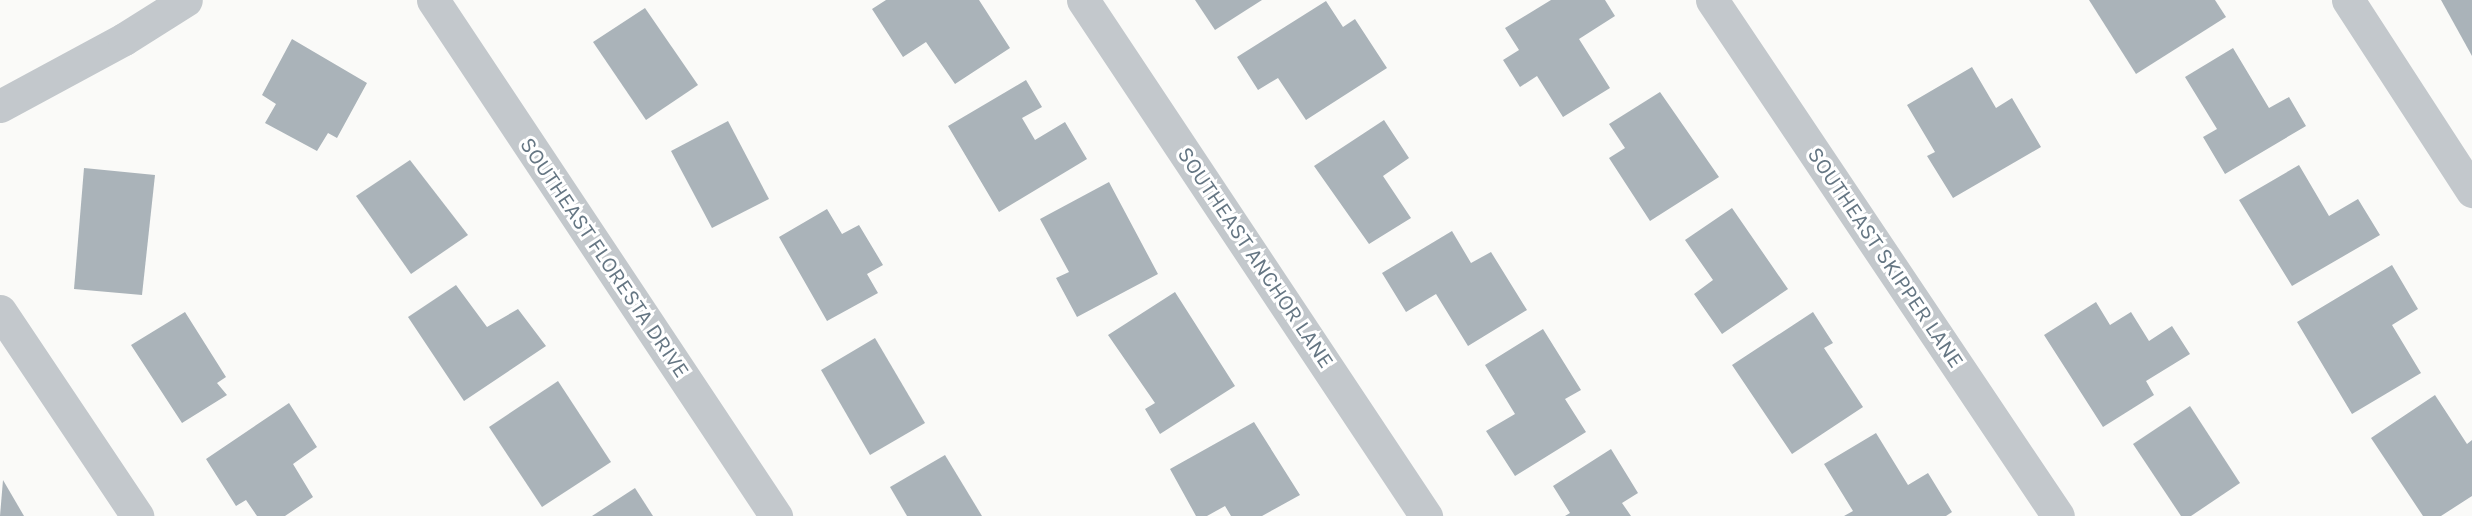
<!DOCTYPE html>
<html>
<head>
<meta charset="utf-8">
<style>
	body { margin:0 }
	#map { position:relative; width:2472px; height:516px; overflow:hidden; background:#fafaf8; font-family:Karla,sans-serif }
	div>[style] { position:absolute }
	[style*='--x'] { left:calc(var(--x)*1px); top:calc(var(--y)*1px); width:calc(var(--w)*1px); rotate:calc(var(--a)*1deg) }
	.building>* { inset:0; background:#aab3b9 }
	.minor>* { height:33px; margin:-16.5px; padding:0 16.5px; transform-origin:16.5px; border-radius:16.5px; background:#c3c8cc }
	.tertiary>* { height:33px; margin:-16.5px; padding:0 16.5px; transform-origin:16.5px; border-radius:16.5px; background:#c3c8cc }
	span { translate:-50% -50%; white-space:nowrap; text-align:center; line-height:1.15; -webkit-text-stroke:6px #fff; paint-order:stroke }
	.street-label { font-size:22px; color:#657683 }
</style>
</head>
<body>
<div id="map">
	<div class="building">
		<div style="clip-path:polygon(886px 0,979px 0,1010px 48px,955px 84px,926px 42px,903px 57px,872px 9px)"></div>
		<div style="clip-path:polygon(1195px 0,1262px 0,1215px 30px)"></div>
		<div style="clip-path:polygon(1551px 0,1605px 0,1615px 16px,1579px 39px,1610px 88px,1563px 117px,1537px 76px,1520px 87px,1503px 60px,1519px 50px,1505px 28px)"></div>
		<div style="clip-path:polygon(2089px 0,2215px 0,2226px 17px,2136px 74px)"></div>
		<div style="clip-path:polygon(2441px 0,2472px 0,2472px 56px)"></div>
		<div style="clip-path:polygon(1326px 1px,1343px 27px,1355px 19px,1387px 68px,1306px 120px,1278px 78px,1258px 90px,1237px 57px)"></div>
		<div style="clip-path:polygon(645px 8px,698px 85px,646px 120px,593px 42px)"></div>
		<div style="clip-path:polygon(292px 39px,367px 83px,337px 138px,328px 133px,317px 151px,265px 123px,276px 104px,262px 95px)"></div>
		<div style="clip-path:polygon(2233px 48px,2269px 108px,2289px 97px,2306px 126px,2225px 174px,2203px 137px,2217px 129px,2185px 77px)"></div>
		<div style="clip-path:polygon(1972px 67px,1996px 108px,2012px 98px,2041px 147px,1953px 198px,1927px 156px,1935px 152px,1907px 105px)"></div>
		<div style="clip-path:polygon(1026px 80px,1042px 107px,1022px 118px,1035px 140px,1065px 122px,1087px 159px,999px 212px,948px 126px)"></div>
		<div style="clip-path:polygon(1660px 92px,1719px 177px,1650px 221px,1609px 158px,1625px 148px,1609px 124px)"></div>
		<div style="clip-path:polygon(1384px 120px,1409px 158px,1383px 176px,1411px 218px,1369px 244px,1314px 166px)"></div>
		<div style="clip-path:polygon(728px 121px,769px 199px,712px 228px,671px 151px)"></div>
		<div style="clip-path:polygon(410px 160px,468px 235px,411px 274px,356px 196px)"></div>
		<div style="clip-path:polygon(2299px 165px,2329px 216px,2358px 199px,2380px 235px,2292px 286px,2239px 200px)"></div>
		<div style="clip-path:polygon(84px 168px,155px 175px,142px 295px,74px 289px)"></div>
		<div style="clip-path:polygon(1109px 182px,1158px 274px,1077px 317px,1056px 278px,1069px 272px,1040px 219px)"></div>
		<div style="clip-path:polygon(1732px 208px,1788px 289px,1722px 334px,1694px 294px,1713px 280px,1685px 240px)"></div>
		<div style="clip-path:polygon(827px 209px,842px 234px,859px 225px,883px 265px,867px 274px,878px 293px,827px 321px,779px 237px)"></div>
		<div style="clip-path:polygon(1452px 231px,1471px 263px,1491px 252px,1527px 310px,1468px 346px,1436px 294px,1406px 312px,1382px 273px)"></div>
		<div style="clip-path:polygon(2392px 265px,2418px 309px,2392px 325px,2421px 373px,2352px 414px,2297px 322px)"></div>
		<div style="clip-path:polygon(456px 285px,487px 327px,518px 309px,546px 346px,464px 401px,408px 317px)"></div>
		<div style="clip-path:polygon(1175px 292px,1235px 386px,1160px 434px,1145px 409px,1155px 403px,1108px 335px)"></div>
		<div style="clip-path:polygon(2096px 302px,2110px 325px,2131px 312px,2149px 341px,2172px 326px,2190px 354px,2146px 381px,2154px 395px,2103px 427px,2044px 335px)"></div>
		<div style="clip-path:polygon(185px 312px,226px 377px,217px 383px,227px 395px,182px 423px,131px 345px)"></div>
		<div style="clip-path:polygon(1813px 312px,1833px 343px,1824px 348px,1863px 407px,1792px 454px,1732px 365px)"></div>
		<div style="clip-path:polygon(1543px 329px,1581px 390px,1565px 399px,1586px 432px,1515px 476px,1486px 431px,1515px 414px,1485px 365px)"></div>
		<div style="clip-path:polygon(875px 338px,925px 423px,870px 455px,821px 370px)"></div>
		<div style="clip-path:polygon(558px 381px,611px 462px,542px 507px,489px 427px)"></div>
		<div style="clip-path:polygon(2435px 395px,2467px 444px,2472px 440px,2472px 496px,2441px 516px,2423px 516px,2371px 438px)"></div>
		<div style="clip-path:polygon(289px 403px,317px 447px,293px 464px,313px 497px,285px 516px,257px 516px,246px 500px,236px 506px,206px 459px)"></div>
		<div style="clip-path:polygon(2190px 406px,2240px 483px,2191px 516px,2181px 516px,2133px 444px)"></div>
		<div style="clip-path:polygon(1254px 422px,1300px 495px,1262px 516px,1231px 516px,1225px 506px,1207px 516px,1196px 516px,1170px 469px)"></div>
		<div style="clip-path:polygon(1876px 433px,1908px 485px,1928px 473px,1952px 512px,1946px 516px,1844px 516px,1853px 511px,1824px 464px)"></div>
		<div style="clip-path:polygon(1611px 449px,1638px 493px,1622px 503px,1631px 516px,1565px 516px,1570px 513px,1553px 486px)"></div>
		<div style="clip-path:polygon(945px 455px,982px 516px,907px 516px,890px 487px)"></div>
		<div style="clip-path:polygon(3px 480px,24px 516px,0 516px)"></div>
		<div style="clip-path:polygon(635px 488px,653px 516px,592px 516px)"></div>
	</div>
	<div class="minor">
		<div style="--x:1083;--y:0;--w:620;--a:56.39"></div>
		<div style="--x:1712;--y:0;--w:621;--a:56.16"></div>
		<div style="--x:2348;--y:0;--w:228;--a:57"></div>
		<div style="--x:0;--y:106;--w:141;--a:-28.4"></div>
		<div style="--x:124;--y:39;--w:73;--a:-32.2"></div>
		<div style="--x:0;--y:311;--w:247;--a:56.2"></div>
	</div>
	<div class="tertiary">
		<div style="--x:433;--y:0;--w:620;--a:56.39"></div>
	</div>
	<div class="street-label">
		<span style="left:604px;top:258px;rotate:56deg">SOUTHEAST FLORESTA DRIVE</span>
		<span style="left:1255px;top:258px;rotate:56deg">SOUTHEAST ANCHOR LANE</span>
		<span style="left:1885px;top:258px;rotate:56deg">SOUTHEAST SKIPPER LANE</span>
	</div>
</div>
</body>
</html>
